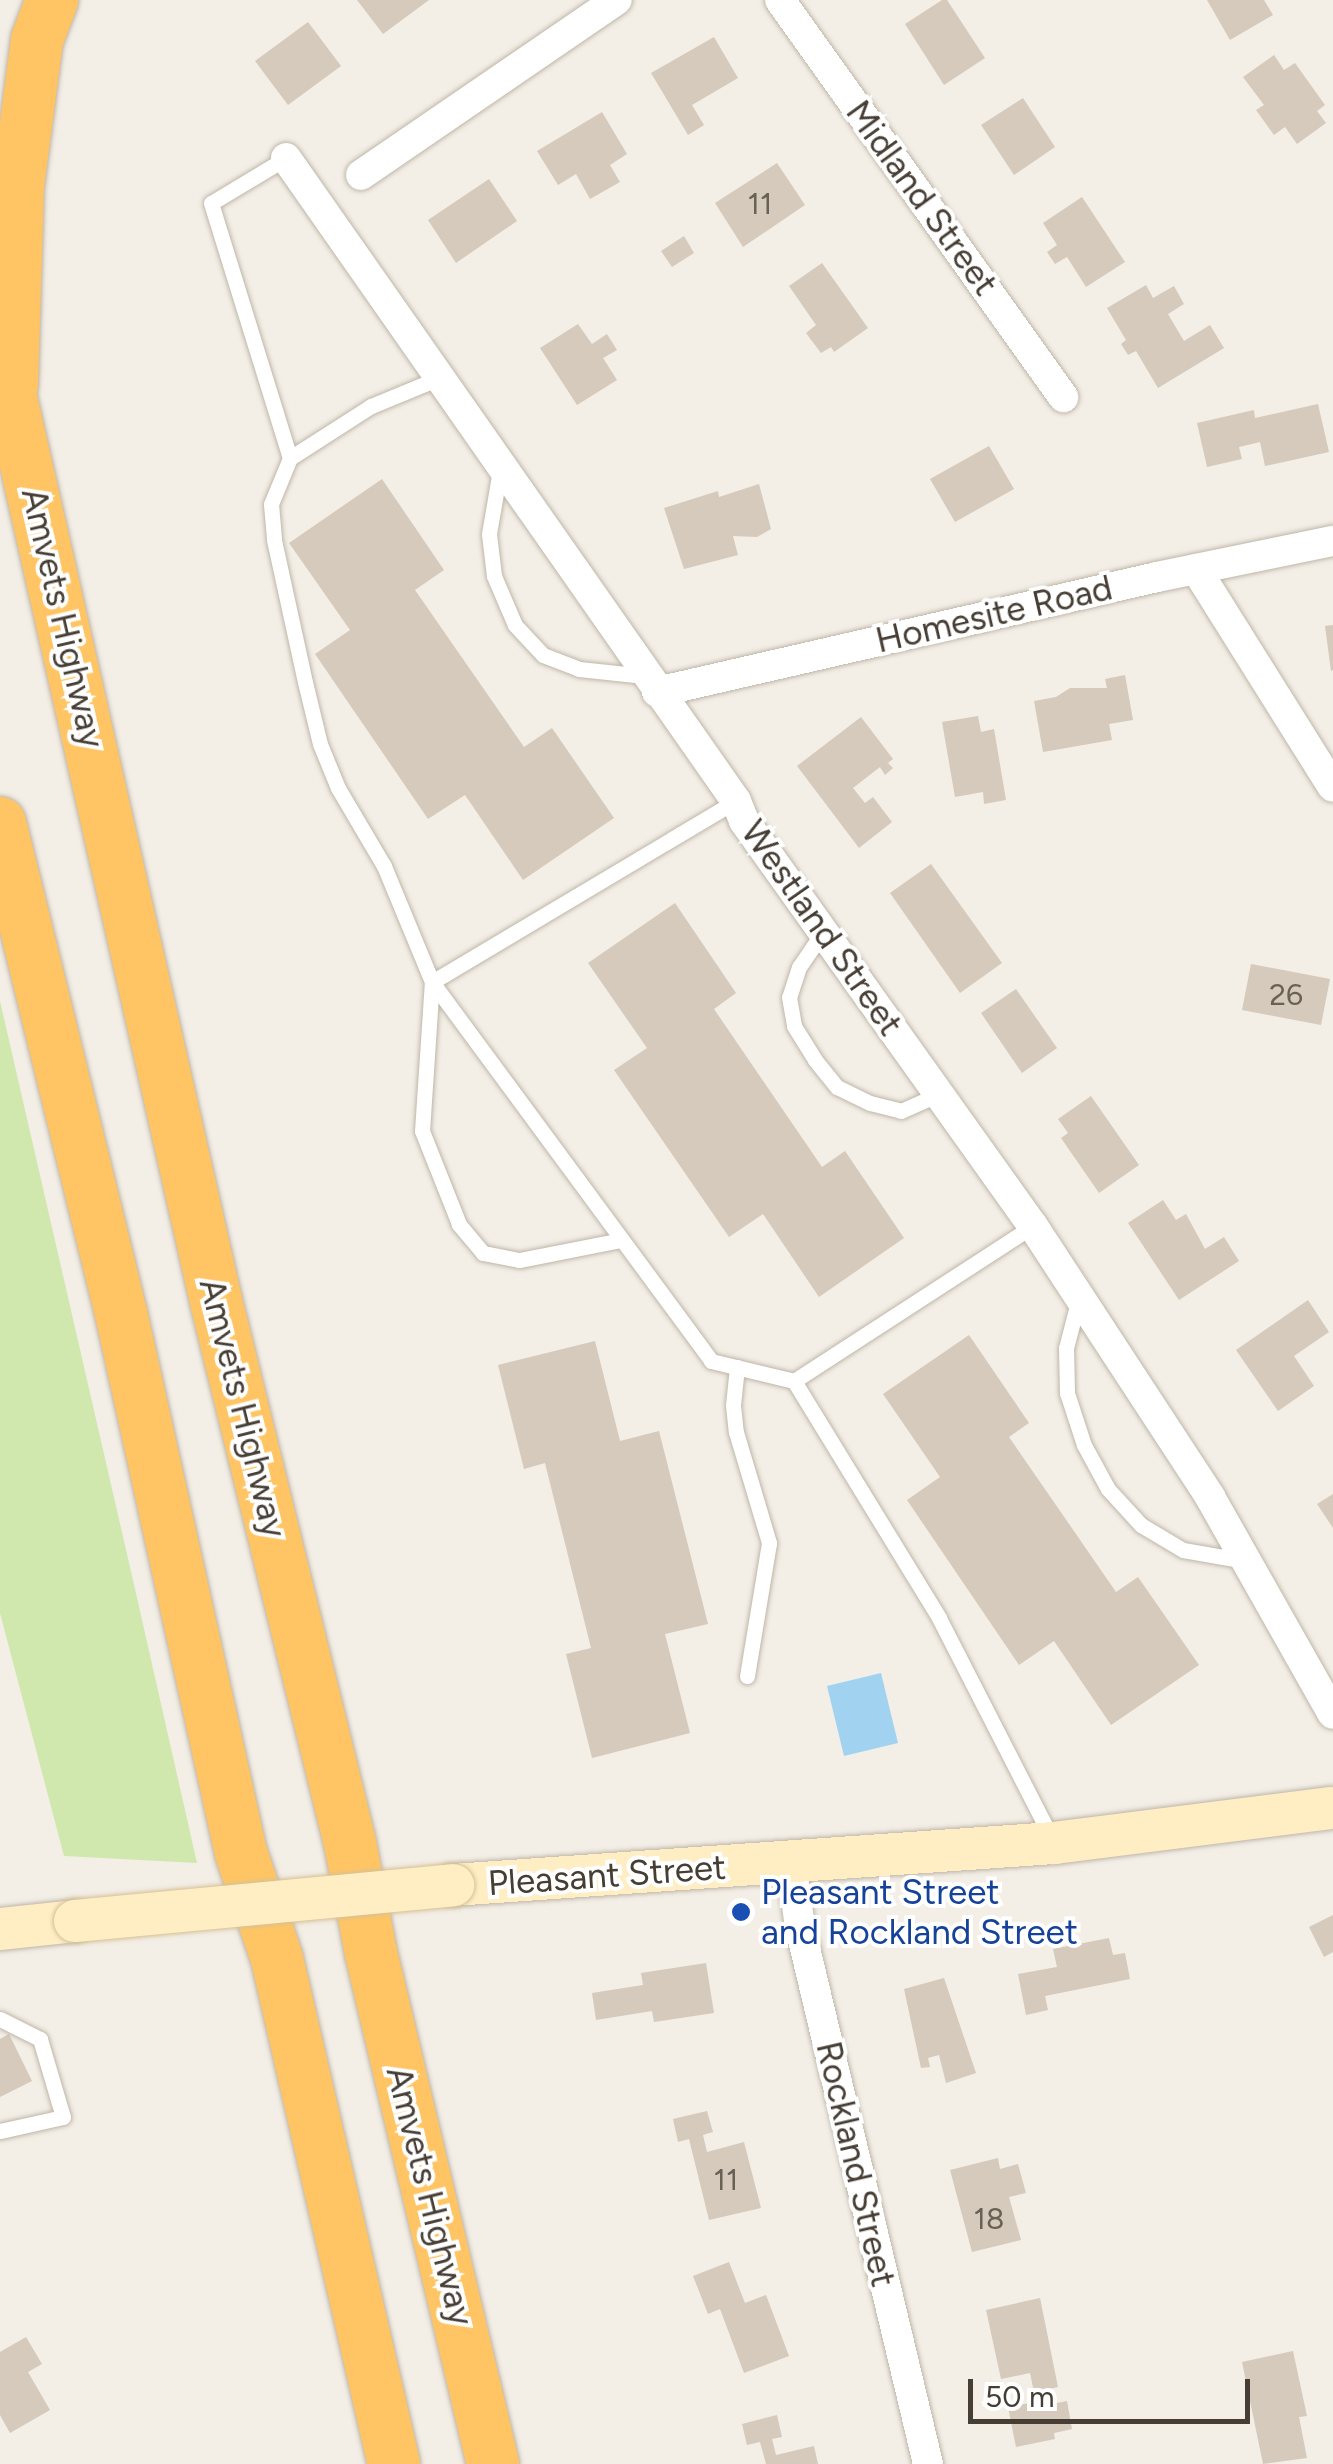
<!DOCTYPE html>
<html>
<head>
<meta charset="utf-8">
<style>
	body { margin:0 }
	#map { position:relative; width:1333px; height:2464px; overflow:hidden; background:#f3eee6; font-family:Figtree,sans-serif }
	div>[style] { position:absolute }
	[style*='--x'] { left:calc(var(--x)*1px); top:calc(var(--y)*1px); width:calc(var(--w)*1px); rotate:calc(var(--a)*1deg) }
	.green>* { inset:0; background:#d0e8ad }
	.water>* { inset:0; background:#a1d3f1 }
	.building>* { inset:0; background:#d5cabb }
	.roads { filter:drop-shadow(0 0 2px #bfb6a8) drop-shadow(0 0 2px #bfb6a8) }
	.lane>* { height:15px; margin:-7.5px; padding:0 7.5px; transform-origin:7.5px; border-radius:7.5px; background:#fff }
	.street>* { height:30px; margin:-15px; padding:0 15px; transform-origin:15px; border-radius:15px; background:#fff }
	.secondary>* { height:42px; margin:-21px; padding:0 21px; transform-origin:21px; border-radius:21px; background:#ffeec4 }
	.highway>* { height:52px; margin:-26px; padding:0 26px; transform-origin:26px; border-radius:26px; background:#ffc565 }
	.bridges { filter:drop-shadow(0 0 2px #d4c195) drop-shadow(0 0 2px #d4c195) }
	.secondary-bridge>* { height:42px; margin:-21px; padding:0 21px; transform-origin:21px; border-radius:21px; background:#ffeec4 }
	.dots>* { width:28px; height:28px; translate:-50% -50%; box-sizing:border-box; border:5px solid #fff; border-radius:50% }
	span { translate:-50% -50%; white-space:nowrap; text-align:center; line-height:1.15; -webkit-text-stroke:8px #fff; paint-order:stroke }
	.number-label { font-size:30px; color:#6a6156 }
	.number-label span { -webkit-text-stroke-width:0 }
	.street-label { font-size:35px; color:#463e35 }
	.transit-label { font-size:35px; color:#164399 }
	.left { translate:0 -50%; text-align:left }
	.scale { position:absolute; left:968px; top:2379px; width:282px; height:45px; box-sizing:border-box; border:5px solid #463e35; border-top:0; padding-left:12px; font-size:30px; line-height:35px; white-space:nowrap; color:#463e35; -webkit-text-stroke:8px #fff; paint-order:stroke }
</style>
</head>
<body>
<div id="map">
	<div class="green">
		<div style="clip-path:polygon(0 1001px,135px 1589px,197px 1863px,64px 1856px,0 1613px)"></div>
	</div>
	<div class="water">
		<div style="clip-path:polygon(881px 1673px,898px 1743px,844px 1756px,827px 1686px)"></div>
	</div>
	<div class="building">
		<div style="clip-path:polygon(357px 0,429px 0,383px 34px)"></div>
		<div style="clip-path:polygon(942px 0,947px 0,985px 58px,944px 85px,905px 24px)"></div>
		<div style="clip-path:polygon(1207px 0,1264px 0,1273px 15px,1230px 40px)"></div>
		<div style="clip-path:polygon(308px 22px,341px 66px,288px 105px,255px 61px)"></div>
		<div style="clip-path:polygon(714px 37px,738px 78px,692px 105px,704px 125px,688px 135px,651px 73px)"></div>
		<div style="clip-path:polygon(1274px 55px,1284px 70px,1295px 63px,1325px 105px,1317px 111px,1326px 123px,1297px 144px,1285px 127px,1274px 135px,1256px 110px,1264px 105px,1243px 77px)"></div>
		<div style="clip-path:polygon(1023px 98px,1055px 147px,1014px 175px,981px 125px)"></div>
		<div style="clip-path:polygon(602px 112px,627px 154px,610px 165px,620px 182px,590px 199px,576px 174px,558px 185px,537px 151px)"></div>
		<div style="clip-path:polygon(777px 163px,805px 205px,743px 247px,715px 203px)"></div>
		<div style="clip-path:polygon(489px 179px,517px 221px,456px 263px,428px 220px)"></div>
		<div style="clip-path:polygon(1082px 197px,1125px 262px,1086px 287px,1067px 257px,1055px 264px,1047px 252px,1057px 245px,1043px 223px)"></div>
		<div style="clip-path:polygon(684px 236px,694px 253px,672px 267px,661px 251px)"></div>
		<div style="clip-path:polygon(822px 263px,868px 328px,834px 352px,831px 347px,821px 353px,806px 333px,816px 325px,789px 286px)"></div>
		<div style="clip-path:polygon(1146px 285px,1153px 298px,1174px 286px,1184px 304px,1168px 314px,1184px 341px,1210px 325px,1224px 348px,1158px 388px,1136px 351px,1128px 355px,1121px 344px,1126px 340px,1107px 308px)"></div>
		<div style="clip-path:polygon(578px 324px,592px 344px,607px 334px,617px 350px,603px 358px,617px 380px,577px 405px,540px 348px)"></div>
		<div style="clip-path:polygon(1318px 404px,1329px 452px,1265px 466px,1260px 442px,1239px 447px,1242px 459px,1207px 467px,1197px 423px,1254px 410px,1255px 418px)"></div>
		<div style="clip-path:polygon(989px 446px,1014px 489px,955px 522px,930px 479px)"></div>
		<div style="clip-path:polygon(382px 479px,444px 570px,415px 590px,524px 747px,552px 728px,614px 818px,523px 880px,465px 795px,428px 819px,315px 654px,350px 630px,289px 543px)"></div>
		<div style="clip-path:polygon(759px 484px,771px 529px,757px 537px,733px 536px,738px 555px,684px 569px,664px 508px,718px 491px,719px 497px)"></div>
		<div style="clip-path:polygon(1333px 625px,1333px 670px,1331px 671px,1325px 626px)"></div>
		<div style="clip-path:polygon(1125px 675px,1133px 720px,1109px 724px,1112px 740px,1043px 752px,1034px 701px,1056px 697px,1070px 688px,1107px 688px,1105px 679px)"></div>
		<div style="clip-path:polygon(978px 716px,981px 732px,994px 729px,1006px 800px,984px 804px,983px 792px,955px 797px,942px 722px)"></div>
		<div style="clip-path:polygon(861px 717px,893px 759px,888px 763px,893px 768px,885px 775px,880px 767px,853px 788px,865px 803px,873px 797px,892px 822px,859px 848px,797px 766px)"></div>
		<div style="clip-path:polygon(931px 864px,1002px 963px,960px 993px,890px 893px)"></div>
		<div style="clip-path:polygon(675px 903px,736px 993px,714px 1009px,822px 1167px,845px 1151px,904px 1238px,819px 1297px,763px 1214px,729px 1237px,614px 1070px,647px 1048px,588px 963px)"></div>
		<div style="clip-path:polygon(1251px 964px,1330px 979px,1321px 1025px,1242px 1010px)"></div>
		<div style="clip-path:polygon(1016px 989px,1057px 1048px,1022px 1073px,981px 1013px)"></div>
		<div style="clip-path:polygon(1091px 1096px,1139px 1165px,1099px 1193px,1061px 1138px,1068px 1133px,1058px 1119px)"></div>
		<div style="clip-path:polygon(1163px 1200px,1176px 1220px,1186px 1214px,1205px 1249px,1224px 1237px,1239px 1261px,1179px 1300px,1128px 1223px)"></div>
		<div style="clip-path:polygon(1308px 1300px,1329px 1332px,1294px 1356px,1314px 1386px,1278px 1411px,1236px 1350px)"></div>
		<div style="clip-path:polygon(969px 1335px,1029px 1423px,1009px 1437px,1116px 1592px,1138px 1577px,1199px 1665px,1111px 1725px,1054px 1641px,1019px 1665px,907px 1500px,940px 1477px,883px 1394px)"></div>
		<div style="clip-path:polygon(595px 1341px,620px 1441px,659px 1431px,708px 1624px,665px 1634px,690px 1733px,592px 1758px,566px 1654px,591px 1648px,545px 1463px,524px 1469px,498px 1365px)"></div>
		<div style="clip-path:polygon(1333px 1494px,1333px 1528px,1317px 1504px)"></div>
		<div style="clip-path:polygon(1333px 1915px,1333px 1952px,1324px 1957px,1309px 1927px)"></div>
		<div style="clip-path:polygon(1109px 1938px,1113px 1955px,1125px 1953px,1130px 1979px,1045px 1996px,1048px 2010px,1026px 2015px,1018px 1974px,1057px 1967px,1053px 1949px)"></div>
		<div style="clip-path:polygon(706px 1963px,714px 2013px,654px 2022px,652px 2011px,596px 2020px,592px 1993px,643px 1985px,641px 1973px)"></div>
		<div style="clip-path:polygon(944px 1978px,976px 2073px,946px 2083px,939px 2055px,928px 2058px,930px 2067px,921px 2068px,904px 1989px)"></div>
		<div style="clip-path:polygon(9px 2034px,32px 2081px,0 2097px,0 2039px)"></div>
		<div style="clip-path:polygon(707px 2111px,713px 2132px,703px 2135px,707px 2152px,744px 2142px,761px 2208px,709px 2220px,689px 2139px,678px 2142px,673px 2119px)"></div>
		<div style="clip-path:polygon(998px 2158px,1000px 2169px,1018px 2164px,1026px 2193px,1009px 2197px,1021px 2240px,972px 2252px,950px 2170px)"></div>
		<div style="clip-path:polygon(729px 2262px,745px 2303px,766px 2295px,789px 2356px,744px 2373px,720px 2309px,708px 2314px,693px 2276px)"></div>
		<div style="clip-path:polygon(1040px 2298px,1058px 2387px,1034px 2392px,1030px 2373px,1001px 2379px,986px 2310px)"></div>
		<div style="clip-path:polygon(26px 2337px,42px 2364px,28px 2372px,50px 2410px,10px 2433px,0 2415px,0 2352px)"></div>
		<div style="clip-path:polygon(1293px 2351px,1307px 2416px,1299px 2417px,1307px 2458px,1263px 2464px,1242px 2362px)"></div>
		<div style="clip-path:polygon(1046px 2400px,1047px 2405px,1067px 2401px,1072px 2429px,1054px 2433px,1055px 2439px,1016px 2447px,1008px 2407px)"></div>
		<div style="clip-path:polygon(777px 2415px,782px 2437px,772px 2439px,776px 2455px,814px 2446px,818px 2464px,766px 2464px,760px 2442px,747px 2445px,742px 2424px)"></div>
	</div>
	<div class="roads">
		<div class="lane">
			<div style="--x:286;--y:158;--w:87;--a:149"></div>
			<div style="--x:211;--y:203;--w:267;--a:72.8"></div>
			<div style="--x:439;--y:378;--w:74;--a:157.6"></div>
			<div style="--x:371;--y:406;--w:96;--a:147.3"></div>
			<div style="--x:290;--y:458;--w:50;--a:112.4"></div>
			<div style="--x:271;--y:504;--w:36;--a:85"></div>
			<div style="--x:274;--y:540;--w:145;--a:77.7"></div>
			<div style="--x:305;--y:682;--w:64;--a:76.4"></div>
			<div style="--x:320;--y:744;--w:48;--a:67.8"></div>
			<div style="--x:338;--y:788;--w:91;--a:59.5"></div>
			<div style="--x:384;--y:866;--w:126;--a:67.5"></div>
			<div style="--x:432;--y:982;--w:471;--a:53.6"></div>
			<div style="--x:711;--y:1361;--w:85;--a:13.5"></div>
			<div style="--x:794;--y:1381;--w:278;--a:58.5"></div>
			<div style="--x:939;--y:1618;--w:248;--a:62.9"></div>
			<div style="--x:500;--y:470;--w:65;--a:99.8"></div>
			<div style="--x:489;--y:534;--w:42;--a:83.2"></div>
			<div style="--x:494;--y:576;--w:53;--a:66.8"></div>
			<div style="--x:515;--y:625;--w:41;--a:47"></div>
			<div style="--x:543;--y:655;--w:39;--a:21"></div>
			<div style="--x:579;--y:669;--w:66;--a:6.1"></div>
			<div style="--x:823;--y:932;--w:42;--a:124.4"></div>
			<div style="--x:799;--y:967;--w:32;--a:108"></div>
			<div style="--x:789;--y:997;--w:29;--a:80"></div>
			<div style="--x:794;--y:1026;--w:40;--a:58"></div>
			<div style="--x:815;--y:1060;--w:35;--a:51"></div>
			<div style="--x:837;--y:1087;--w:37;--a:26"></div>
			<div style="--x:870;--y:1103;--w:32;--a:14"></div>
			<div style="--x:901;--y:1111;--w:42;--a:-24.1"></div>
			<div style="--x:621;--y:1240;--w:104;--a:168.9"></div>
			<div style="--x:519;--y:1260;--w:37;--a:-169"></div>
			<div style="--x:483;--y:1253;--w:38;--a:-130"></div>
			<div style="--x:459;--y:1224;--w:100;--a:-111.7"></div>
			<div style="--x:422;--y:1131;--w:149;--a:-86.2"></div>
			<div style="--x:432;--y:982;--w:354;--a:-30.8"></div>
			<div style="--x:1079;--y:1298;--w:52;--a:104.6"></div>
			<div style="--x:1066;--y:1348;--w:45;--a:88.7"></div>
			<div style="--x:1067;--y:1393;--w:55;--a:71.9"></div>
			<div style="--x:1084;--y:1445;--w:50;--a:61.4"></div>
			<div style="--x:1108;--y:1489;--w:49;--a:47.5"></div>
			<div style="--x:1141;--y:1525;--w:49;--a:30.8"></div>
			<div style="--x:1183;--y:1550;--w:64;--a:9.9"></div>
			<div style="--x:737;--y:1367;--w:38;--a:96"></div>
			<div style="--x:733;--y:1405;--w:27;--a:84"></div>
			<div style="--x:736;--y:1432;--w:116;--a:73.4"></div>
			<div style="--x:769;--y:1543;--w:135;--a:99.4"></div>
			<div style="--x:794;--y:1381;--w:285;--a:-33"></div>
			<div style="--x:0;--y:2019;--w:45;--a:26.6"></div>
			<div style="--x:40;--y:2039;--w:81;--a:73.6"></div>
			<div style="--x:63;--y:2117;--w:65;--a:167.5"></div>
		</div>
		<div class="street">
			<div style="--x:780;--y:0;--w:488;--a:54.5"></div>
			<div style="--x:286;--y:158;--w:785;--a:55.01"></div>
			<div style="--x:736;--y:801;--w:22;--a:68"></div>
			<div style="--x:744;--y:821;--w:498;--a:54.5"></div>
			<div style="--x:1033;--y:1226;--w:324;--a:56.8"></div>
			<div style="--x:1210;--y:1497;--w:249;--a:60.5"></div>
			<div style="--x:361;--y:175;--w:310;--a:-34.4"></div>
			<div style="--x:1196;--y:569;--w:257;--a:57.9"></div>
			<div style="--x:657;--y:692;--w:513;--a:-12.95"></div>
			<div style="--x:1157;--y:577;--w:180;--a:-11.6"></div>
			<div style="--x:791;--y:1863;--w:65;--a:82"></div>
			<div style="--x:800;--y:1927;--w:552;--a:76.59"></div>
		</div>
		<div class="secondary">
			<div style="--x:453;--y:1885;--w:602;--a:-4"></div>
			<div style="--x:1054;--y:1843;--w:281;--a:-7.2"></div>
			<div style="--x:0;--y:1929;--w:75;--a:-6.1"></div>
		</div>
		<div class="highway">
			<div style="--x:0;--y:350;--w:975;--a:77.2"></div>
			<div style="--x:216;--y:1301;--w:558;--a:76.11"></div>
			<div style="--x:350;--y:1843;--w:112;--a:79.2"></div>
			<div style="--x:371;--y:1953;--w:525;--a:76.57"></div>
			<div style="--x:12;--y:385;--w:199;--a:-88.3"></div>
			<div style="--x:18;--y:186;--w:147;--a:-82.6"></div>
			<div style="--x:37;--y:40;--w:43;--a:-69.4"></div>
			<div style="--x:0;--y:823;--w:505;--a:76.13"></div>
			<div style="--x:121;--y:1313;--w:553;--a:77.47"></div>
			<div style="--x:241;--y:1853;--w:112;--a:71.2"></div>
			<div style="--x:277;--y:1959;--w:518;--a:76.96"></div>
		</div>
	</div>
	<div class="bridges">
		<div class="secondary-bridge">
			<div style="--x:75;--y:1921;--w:380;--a:-5.4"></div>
		</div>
	</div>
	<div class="dots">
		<div style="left:741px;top:1912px;background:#1a4fb4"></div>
	</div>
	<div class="number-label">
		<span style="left:760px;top:204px">11</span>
		<span style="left:1286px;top:995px">26</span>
		<span style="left:726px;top:2180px">11</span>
		<span style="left:989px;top:2219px">18</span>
	</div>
	<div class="street-label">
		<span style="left:922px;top:198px;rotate:54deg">Midland Street</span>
		<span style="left:994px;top:614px;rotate:-13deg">Homesite Road</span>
		<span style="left:63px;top:618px;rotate:77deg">Amvets Highway</span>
		<span style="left:822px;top:928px;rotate:55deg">Westland Street</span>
		<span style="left:243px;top:1408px;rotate:76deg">Amvets Highway</span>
		<span style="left:607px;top:1875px;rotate:-4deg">Pleasant Street</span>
		<span style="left:856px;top:2164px;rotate:77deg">Rockland Street</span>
		<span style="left:430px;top:2196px;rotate:76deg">Amvets Highway</span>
	</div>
	<div class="transit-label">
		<span class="left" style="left:761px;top:1912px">Pleasant Street<br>and Rockland Street</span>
	</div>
	<div class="scale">50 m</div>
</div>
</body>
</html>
